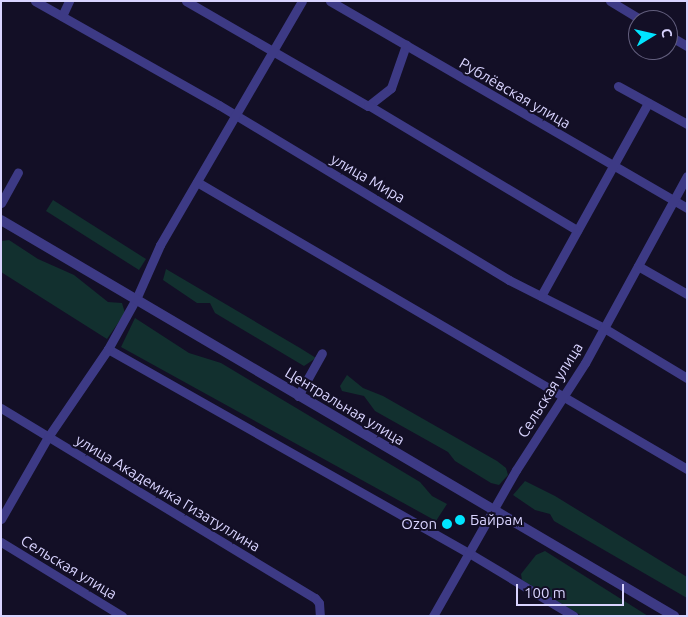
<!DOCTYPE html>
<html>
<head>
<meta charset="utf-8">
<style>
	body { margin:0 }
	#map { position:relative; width:688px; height:617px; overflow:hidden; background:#130f26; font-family:Ubuntu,sans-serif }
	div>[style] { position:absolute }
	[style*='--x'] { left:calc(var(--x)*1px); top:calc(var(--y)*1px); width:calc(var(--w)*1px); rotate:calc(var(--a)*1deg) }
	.green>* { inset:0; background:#12302f }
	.minor>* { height:9px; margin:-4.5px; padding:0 4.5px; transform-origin:4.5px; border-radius:4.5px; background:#3d3a85 }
	.tertiary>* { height:10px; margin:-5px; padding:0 5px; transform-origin:5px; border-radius:5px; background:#3d3a85 }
	.dots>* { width:14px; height:14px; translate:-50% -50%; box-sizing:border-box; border:2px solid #130f26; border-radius:50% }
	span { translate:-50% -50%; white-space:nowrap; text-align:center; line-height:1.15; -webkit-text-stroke:4px #130f26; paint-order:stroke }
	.street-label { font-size:15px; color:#d9d4ff }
	.poi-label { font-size:15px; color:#d9d4ff }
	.left { translate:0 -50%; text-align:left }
	.right { translate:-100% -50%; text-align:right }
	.frame { position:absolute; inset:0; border:2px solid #d9d4ff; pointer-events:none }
	.north { position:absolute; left:628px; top:10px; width:50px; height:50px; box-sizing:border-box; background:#130f26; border:1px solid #625e7d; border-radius:50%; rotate:81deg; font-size:14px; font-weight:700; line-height:20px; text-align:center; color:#d9d4ff }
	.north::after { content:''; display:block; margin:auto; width:18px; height:22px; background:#00e5ff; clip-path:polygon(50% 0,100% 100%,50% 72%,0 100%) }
	.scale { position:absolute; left:516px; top:584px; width:108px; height:22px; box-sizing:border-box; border:2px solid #d9d4ff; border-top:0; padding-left:6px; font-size:15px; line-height:18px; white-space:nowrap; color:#d9d4ff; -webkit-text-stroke:4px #130f26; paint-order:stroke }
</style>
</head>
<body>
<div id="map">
	<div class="green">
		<div style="clip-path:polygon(53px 200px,146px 259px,139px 270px,46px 211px)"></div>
		<div style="clip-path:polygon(9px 240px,38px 259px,74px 275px,108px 302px,122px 303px,125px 313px,107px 339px,1px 272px,1px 241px)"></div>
		<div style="clip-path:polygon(166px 269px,300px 348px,316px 358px,304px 366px,215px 313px,210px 303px,197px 303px,163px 280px)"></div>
		<div style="clip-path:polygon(135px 318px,189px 353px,221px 363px,420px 482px,432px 496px,447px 504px,436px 521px,121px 347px)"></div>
		<div style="clip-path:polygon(347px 375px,363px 388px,383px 396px,497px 461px,506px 468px,508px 475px,499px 485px,491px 483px,455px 461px,448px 452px,375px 411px,364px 396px,342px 391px,340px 386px)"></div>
		<div style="clip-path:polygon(525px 481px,555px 496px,687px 577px,687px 598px,554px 521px,550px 514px,535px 510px,513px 495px)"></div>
		<div style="clip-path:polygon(545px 551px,648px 616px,582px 616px,522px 580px,521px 574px,536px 555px)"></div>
	</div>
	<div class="minor">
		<div style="--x:35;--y:1;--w:211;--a:29.5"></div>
		<div style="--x:219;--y:105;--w:339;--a:31.1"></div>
		<div style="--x:509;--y:280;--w:106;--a:26.8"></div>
		<div style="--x:604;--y:328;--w:97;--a:31.1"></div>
		<div style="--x:186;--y:1;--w:210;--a:30"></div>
		<div style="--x:368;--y:106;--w:29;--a:-38"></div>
		<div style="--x:391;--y:88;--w:46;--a:-70.8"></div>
		<div style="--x:330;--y:1;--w:413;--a:30.1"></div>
		<div style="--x:610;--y:1;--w:37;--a:31"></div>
		<div style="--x:62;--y:16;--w:17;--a:-65"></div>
		<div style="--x:668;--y:35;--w:22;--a:30"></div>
		<div style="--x:618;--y:86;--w:79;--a:28.8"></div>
		<div style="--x:368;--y:105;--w:244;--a:30.9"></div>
		<div style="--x:197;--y:182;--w:568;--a:30.36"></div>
		<div style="--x:1;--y:203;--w:35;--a:-61"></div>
		<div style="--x:638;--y:266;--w:56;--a:29.7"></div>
		<div style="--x:541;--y:296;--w:221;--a:-61"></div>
		<div style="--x:108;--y:349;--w:415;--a:29.5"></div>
		<div style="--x:469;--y:553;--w:122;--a:31"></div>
		<div style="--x:298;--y:396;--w:49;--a:-60.8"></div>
		<div style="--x:1;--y:408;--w:367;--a:31.2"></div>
		<div style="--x:315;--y:598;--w:6;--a:51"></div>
		<div style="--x:319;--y:603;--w:13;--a:86"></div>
		<div style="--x:1;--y:519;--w:95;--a:-60.2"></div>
		<div style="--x:48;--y:437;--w:107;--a:-55.7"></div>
		<div style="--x:108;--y:349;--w:60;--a:-60.9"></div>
		<div style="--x:137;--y:297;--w:57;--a:-66.1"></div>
		<div style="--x:160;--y:245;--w:282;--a:-59.8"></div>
		<div style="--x:1;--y:542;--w:142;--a:31.4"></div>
		<div style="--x:433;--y:616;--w:168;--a:-60.4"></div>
		<div style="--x:516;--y:470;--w:127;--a:-57.2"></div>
		<div style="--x:585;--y:363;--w:213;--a:-61.4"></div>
	</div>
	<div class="tertiary">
		<div style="--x:1;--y:220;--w:781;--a:30.47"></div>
	</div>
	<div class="dots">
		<div style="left:460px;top:520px;background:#00e5ff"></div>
		<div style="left:447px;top:524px;background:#00e5ff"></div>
	</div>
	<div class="street-label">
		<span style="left:515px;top:93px;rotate:30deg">Рублёвская улица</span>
		<span style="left:368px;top:178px;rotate:30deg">улица Мира</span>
		<span style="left:550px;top:390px;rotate:-58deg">Сельская улица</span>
		<span style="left:345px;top:406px;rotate:31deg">Центральная улица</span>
		<span style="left:168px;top:493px;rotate:31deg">улица Академика Гизатуллина</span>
		<span style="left:69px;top:567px;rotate:31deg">Сельская улица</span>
	</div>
	<div class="poi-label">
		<span class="left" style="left:470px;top:520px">Байрам</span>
		<span class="right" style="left:437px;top:524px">Ozon</span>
	</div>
	<div class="frame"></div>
	<div class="north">С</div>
	<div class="scale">100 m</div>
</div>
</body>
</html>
